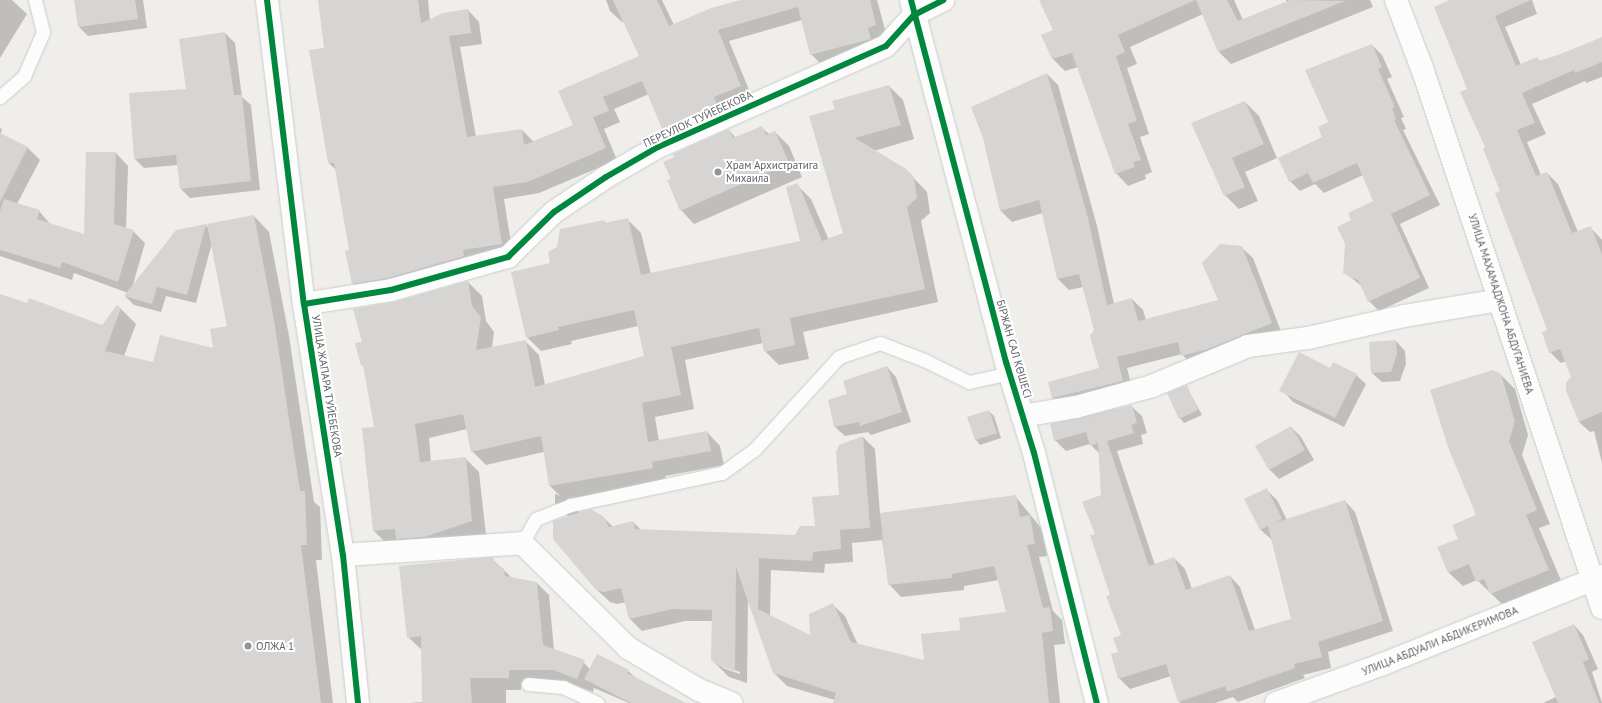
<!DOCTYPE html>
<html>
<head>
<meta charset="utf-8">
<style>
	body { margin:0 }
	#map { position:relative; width:1602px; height:703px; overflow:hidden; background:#efeeea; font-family:"PT Sans",sans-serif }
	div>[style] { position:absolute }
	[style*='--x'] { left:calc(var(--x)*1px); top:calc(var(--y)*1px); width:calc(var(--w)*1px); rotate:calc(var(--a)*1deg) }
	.shadow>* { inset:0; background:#0003 }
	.building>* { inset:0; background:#d6d5d3 }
	.roads { filter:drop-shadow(0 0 1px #cbcccc) drop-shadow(0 0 1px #cbcccc) }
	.lane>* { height:13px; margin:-6.5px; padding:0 6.5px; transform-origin:6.5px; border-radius:6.5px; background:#fdfcfc }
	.street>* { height:22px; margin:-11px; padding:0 11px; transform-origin:11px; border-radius:11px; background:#fdfcfc }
	.cycleway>* { height:6px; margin:-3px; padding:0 3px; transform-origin:3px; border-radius:3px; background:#00873e }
	.dots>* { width:11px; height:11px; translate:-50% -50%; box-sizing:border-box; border:2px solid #fff; border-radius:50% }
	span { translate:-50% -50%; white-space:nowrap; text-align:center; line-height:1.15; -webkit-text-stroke:4px #fff; paint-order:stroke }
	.street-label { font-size:11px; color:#5f6368 }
	.poi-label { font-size:11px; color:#5f6368 }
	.left { translate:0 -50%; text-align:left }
</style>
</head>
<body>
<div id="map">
	<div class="shadow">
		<div style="clip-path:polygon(0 0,12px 0,27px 14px,0 58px)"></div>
		<div style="clip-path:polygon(75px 0,143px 0,147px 28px,88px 36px,79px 27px)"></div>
		<div style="clip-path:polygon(319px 0,428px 0,430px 20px,468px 10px,479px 22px,482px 44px,460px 47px,476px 137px,522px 130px,534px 142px,574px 125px,641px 57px,624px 21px,622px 22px,610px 11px,606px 0,662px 0,674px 25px,744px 0,877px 0,887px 37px,823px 66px,811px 54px,802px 20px,729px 41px,752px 97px,676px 142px,664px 130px,649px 94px,614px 109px,620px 122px,604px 129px,617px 160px,539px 193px,504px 199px,513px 256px,365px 295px,353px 283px,351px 251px,336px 170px,329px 163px,310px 51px,325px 49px)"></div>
		<div style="clip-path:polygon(1040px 0,1234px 0,1243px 20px,1287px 2px,1286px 0,1370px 0,1373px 7px,1231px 64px,1219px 52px,1203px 14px,1130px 47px,1137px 64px,1127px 68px,1149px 134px,1140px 137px,1152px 172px,1145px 175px,1146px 179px,1128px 186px,1116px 173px,1078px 67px,1065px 71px,1053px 59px,1042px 35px,1054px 30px)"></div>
		<div style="clip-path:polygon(1452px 0,1532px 0,1537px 14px,1505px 27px,1521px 65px,1537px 58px,1541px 62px,1602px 38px,1602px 77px,1586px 83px,1585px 81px,1532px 104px,1546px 134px,1527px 142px,1541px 175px,1547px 173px,1558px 184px,1578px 232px,1590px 227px,1602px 240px,1602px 463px,1594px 431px,1590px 432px,1579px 422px,1572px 377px,1566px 361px,1561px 363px,1550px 352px,1548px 331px,1468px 90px)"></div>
		<div style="clip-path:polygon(225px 33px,235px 43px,242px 97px,251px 105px,260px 190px,190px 198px,181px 189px,178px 165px,144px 168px,135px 159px,187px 90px)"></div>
		<div style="clip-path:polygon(1372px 45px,1382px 55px,1392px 77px,1387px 79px,1404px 117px,1401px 118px,1406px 129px,1403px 130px,1440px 205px,1400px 224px,1429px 288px,1379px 311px,1369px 301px,1364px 288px,1344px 272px,1352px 220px,1375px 202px,1363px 175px,1324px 193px,1315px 184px,1300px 191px,1290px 181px,1323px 137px)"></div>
		<div style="clip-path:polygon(1047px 74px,1058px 85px,1097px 226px,1114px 304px,1132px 299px,1143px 310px,1146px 320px,1219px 301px,1241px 247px,1253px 258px,1282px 334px,1193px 366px,1182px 354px,1127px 368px,1133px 392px,1064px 409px,1053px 398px,1049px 383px,1101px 369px,1095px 331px,1083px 287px,1069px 290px,1058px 279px,1043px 213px,1012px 222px,1001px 211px,984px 138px)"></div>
		<div style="clip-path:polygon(evenodd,889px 86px,903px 100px,914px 139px,874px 151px,906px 170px,927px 192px,930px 213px,921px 221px,938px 302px,803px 332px,809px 359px,779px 365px,765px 351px,763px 343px,685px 360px,694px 409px,655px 417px,659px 441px,707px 432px,720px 446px,724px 465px,665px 476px,666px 482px,566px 499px,580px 513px,602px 516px,613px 527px,633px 522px,641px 530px,796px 536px,816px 528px,840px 495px,863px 437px,875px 449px,880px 514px,1015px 496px,1042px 529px,1047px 556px,1039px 557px,1053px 611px,1062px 620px,1065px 644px,1054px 645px,1060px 703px,834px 703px,835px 700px,787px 686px,774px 673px,748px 599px,747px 683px,729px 677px,716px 664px,713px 621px,685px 621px,642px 631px,630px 619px,626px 602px,617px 604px,610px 602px,597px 590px,569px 517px,555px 503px,555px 494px,560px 496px,550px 486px,544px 452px,486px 465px,472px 451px,467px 429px,429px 438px,431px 462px,465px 458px,479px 472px,486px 535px,388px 545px,374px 531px,375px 428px,365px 368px,362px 365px,363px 342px,395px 303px,468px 282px,482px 296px,486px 321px,494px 332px,492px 348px,525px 341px,539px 355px,545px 385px,645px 357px,638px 326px,571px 341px,572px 344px,541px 351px,527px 337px,551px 264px,604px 221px,607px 224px,627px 219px,641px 233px,651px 274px,801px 242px,797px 185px,811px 199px,829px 240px,844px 234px,836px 109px,889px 86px,881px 532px,889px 584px,901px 597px,964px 590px,964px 586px,999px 580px,1007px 613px,962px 630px,925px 661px,858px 645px,845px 616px,832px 604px,811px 637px,770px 616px,771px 570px,824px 573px,825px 564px,853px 562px,852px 543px,882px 540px,881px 532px,889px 86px,723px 666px,740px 672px,740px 674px,723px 668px,723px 666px)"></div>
		<div style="clip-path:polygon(1245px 102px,1259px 116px,1277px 158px,1245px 172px,1258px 201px,1239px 209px,1225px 195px,1193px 123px)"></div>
		<div style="clip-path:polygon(0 127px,2px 130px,0 134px,28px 148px,40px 160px,17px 204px,39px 211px,51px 225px,84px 236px,116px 153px,128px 166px,126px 228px,133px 231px,145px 243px,132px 288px,206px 225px,209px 229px,254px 216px,269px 232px,289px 336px,314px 502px,320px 507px,322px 560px,316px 560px,333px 703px,0 703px,0 295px,102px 326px,120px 308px,136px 324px,124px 356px,154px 363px,214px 349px,228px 327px,212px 243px,196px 303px,166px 296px,161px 312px,134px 305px,125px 296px,128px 293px,74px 273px,72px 280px,0 256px)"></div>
		<div style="clip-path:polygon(761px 127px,769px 134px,775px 132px,789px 146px,802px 177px,694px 224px,681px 210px,672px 179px,729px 130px,736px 138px)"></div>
		<div style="clip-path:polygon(1396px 341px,1405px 351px,1406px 364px,1400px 381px,1382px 382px,1372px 373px)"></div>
		<div style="clip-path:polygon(887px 367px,896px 377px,911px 422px,871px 435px,868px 432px,845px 436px,835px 427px,848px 394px)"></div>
		<div style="clip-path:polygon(1330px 369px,1356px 375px,1366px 384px,1344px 427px,1293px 402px,1284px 392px)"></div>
		<div style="clip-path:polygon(1501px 375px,1515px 389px,1528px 435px,1522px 455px,1550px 524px,1539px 528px,1562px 583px,1505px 607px,1477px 580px,1463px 586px,1449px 573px,1459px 539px,1477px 516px)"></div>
		<div style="clip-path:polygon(1186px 386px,1202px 415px,1184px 423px,1180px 418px)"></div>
		<div style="clip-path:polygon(1131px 406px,1142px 416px,1147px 433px,1141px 435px,1143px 444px,1117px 451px,1155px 565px,1174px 558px,1185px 569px,1192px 589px,1230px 576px,1240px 587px,1255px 630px,1292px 619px,1272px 540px,1261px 530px,1245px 499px,1266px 489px,1277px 500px,1287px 520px,1345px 501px,1355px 512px,1393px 631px,1328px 652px,1331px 668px,1303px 675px,1305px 678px,1238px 702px,1233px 697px,1215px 703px,1180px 703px,1171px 676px,1130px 689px,1119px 678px,1119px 652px,1122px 636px,1096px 534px,1102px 495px,1100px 454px,1090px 444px,1066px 451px,1055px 440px)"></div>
		<div style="clip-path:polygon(989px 411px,994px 416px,1001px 438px,980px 445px,976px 440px,968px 417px)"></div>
		<div style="clip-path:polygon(1291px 427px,1301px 437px,1314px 460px,1279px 479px,1269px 469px)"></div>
		<div style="clip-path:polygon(492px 559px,512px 578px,537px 583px,549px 595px,554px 650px,581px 660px,590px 669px,628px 671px,637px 679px,684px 703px,629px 703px,594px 688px,593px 692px,566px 682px,521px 682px,521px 690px,506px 690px,506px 703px,409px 703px,423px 702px,422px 650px,408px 637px)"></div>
		<div style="clip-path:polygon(1574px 625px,1583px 635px,1598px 669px,1592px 672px,1602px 703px,1543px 703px,1556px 697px)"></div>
	</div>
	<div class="building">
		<div style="clip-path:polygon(74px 0,135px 0,138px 19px,78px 27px)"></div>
		<div style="clip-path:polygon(318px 0,418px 0,421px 23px,443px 13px,468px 9px,471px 33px,449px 36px,467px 137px,522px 129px,524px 145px,573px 125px,558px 91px,639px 56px,613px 0,657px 0,669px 26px,711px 8px,741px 0,870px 0,876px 25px,868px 28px,871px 39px,810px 55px,798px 7px,718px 30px,741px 86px,714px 97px,718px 107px,663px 131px,642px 81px,603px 97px,609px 111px,593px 117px,606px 148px,528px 182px,493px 187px,502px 244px,463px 250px,464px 256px,388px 278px,352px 284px,345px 251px,349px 250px,334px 163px,328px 163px,309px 50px,324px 48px)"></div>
		<div style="clip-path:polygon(1039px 0,1195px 0,1118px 35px,1125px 52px,1116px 56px,1137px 121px,1128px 124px,1141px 160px,1133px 162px,1135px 167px,1115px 174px,1072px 53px,1052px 59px,1041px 35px,1053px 30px)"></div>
		<div style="clip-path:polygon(1196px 0,1227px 0,1238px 21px,1290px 0,1345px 1px,1218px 52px)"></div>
		<div style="clip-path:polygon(1450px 0,1531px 0,1495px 16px,1516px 66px,1537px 57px,1539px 61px,1561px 54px,1602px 37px,1602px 62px,1575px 73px,1574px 70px,1522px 93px,1535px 123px,1517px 130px,1536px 176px,1547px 172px,1572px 233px,1591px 226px,1602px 255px,1602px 412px,1579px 422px,1566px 391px,1566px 383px,1571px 377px,1560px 349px,1549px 353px,1542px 332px,1547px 330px,1539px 308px,1495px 193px,1500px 191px,1483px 149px,1485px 147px,1460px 92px,1467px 89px,1434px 7px)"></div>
		<div style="clip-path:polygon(225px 32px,234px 95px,242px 95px,251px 181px,180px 189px,176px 155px,134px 159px,129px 93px,186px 89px,179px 39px)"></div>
		<div style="clip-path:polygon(1372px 44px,1382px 67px,1378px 69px,1395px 107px,1392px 108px,1396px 119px,1394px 120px,1430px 195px,1391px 214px,1420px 278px,1368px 302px,1358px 280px,1351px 278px,1343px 273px,1345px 244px,1337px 227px,1351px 220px,1348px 213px,1373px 201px,1357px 163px,1313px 183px,1308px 173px,1289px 182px,1278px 158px,1322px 137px,1318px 127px,1328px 122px,1305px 70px)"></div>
		<div style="clip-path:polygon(1047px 73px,1087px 214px,1107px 305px,1132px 298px,1138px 321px,1218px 300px,1202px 263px,1220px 244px,1242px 246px,1272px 323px,1208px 349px,1181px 356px,1178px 342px,1117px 357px,1123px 381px,1052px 398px,1048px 382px,1099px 368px,1090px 336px,1094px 330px,1079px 274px,1057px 279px,1039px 200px,1000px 211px,983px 138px,971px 107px)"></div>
		<div style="clip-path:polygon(889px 85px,901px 125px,855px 138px,906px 169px,914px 177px,917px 198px,907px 207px,925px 289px,790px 318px,795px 345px,764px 352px,759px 328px,671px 347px,681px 395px,642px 403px,648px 442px,707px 431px,711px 451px,652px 462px,653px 468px,549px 486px,541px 436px,471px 452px,463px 414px,415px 424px,420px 462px,466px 457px,472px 521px,424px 537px,396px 539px,395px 529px,373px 531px,362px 428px,374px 427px,363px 365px,361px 366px,355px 343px,362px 342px,353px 309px,394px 302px,468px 281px,472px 306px,481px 317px,476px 350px,526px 340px,535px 387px,644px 356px,634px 310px,558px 327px,559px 330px,526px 338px,511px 272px,550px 263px,548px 252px,557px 247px,560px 229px,604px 220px,605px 223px,628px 218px,641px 275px,800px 241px,786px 187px,798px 183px,822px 241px,843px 233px,809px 116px,835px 109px,832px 101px)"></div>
		<div style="clip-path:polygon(1245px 101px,1264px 144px,1232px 158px,1245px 187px,1224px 196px,1191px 123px)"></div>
		<div style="clip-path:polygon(762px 126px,766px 135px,775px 131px,789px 163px,680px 211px,667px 180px,671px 179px,663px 162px,674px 157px,673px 154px,729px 129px,733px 138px)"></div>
		<div style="clip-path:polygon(0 133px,28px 147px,0 202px)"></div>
		<div style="clip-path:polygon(86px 152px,116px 152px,114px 224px,134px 230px,118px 282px,62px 262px,60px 268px,0 250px,0 211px,4px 199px,40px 210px,37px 219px,84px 234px)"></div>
		<div style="clip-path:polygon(254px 215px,274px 320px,300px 491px,305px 491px,307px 545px,301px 545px,321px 703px,0 703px,0 294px,27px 303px,29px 298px,102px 325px,117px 305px,121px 308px,105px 351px,153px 362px,160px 335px,213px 348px,210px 329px,227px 326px,207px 224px)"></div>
		<div style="clip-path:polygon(206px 224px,187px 295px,157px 287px,152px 304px,124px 296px,176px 230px)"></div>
		<div style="clip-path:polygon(1396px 340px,1397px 354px,1391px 372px,1371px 373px,1369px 342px)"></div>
		<div style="clip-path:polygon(1299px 352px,1330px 368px,1333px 362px,1357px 374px,1335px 418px,1279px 391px)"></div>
		<div style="clip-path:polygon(887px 366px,902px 412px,860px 426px,859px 422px,834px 427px,828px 400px,847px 394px,843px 381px)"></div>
		<div style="clip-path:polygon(1493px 370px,1501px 374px,1515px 421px,1509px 441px,1537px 510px,1526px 515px,1549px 570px,1490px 594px,1484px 579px,1476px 582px,1469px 564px,1448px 573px,1437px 547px,1458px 539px,1452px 525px,1476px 515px,1448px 447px,1430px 390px)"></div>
		<div style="clip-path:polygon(1187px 385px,1198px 410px,1179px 419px,1167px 393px)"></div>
		<div style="clip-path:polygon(1132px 405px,1137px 423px,1131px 425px,1134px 433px,1107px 441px,1149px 566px,1174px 557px,1186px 590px,1230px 575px,1249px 631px,1291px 619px,1268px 526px,1260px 530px,1244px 499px,1267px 488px,1282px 519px,1274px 523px,1345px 500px,1383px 621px,1318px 642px,1322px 657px,1294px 664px,1295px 668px,1227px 692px,1225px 686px,1178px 702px,1166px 664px,1118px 679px,1111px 654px,1118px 652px,1113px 638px,1121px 635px,1106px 596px,1110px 595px,1090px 535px,1095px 534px,1082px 502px,1101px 495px,1098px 443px,1090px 446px,1086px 432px,1054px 441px,1050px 424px)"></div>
		<div style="clip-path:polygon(989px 410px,997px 433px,975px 440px,967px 417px)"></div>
		<div style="clip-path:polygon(1291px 426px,1305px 450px,1269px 470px,1255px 446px)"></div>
		<div style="clip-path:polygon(863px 436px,870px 528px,840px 530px,841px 549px,813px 552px,812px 561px,759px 558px,758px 609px,810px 635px,809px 614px,833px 603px,851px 642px,924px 660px,921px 634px,960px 630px,959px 618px,1006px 612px,994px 566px,952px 574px,952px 578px,888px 585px,880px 513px,1016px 495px,1020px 517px,1030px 515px,1035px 544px,1027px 545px,1043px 608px,1050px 607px,1053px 631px,1042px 633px,1049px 703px,833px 703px,836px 693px,773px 673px,736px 567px,735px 671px,716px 665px,711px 659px,712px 610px,672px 609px,629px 619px,621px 588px,604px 592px,596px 590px,553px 539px,553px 521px,590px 509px,603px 516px,609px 527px,633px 521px,635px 529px,795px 535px,800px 526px,815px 526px,812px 497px,839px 495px,836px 452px,839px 445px)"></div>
		<div style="clip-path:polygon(493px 557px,495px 563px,504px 569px,505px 576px,537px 582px,543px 645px,585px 660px,577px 679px,553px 670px,509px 670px,509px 678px,470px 678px,472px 703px,422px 703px,421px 636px,407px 638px,399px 566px)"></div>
		<div style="clip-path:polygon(1574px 624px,1589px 659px,1583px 662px,1599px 703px,1558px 703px,1532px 642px)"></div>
		<div style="clip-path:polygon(597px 654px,629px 670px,627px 673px,686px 703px,631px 703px,584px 679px)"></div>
	</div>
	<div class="roads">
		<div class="lane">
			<div style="--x:0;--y:97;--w:32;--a:-41"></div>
			<div style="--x:24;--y:76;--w:48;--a:-66.6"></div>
			<div style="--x:43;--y:32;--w:33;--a:-104"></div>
			<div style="--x:522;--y:543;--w:28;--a:-60"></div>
			<div style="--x:536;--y:519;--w:38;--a:-22"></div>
			<div style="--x:571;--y:505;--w:154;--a:-12"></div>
			<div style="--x:722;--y:473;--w:39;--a:-36"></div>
			<div style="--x:754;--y:450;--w:126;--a:-47.6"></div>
			<div style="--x:839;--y:357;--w:43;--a:-18.9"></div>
			<div style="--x:880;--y:343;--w:47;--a:21.1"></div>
			<div style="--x:924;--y:360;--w:50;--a:26.1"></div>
			<div style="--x:969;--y:382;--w:42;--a:-12.4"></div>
			<div style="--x:528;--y:684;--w:35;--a:5"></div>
			<div style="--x:563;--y:687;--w:38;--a:25"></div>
		</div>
		<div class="street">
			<div style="--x:267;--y:0;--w:306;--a:83.1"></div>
			<div style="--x:304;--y:304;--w:254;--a:81.2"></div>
			<div style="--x:343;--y:555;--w:149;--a:84.2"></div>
			<div style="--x:911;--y:0;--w:374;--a:75.3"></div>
			<div style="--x:1006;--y:362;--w:95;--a:72.9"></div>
			<div style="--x:1034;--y:453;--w:258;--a:75.9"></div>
			<div style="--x:1396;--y:0;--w:73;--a:69.1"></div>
			<div style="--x:1422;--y:68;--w:569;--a:71.57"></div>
			<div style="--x:304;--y:304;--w:88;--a:-9.1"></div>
			<div style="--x:391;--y:290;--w:122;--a:-15.8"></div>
			<div style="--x:508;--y:257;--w:64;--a:-44.4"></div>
			<div style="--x:554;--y:212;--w:63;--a:-33.9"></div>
			<div style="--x:606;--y:177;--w:60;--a:-30"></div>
			<div style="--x:658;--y:147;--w:249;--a:-23.9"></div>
			<div style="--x:886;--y:46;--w:42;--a:-47.9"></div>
			<div style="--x:914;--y:15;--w:33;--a:-27"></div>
			<div style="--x:1022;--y:416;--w:55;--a:-9.5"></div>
			<div style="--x:1076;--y:407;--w:79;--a:-15.4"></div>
			<div style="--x:1152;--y:386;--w:104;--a:-22.6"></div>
			<div style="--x:1248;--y:346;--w:61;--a:-7.6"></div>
			<div style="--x:1308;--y:338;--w:98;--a:-12.9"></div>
			<div style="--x:1404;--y:316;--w:97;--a:-9.5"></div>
			<div style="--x:343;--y:555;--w:179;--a:-3.8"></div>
			<div style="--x:522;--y:543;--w:149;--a:44.7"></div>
			<div style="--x:628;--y:648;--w:82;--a:30.6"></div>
			<div style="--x:699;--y:690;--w:35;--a:22"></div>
			<div style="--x:1276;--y:703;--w:114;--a:-20"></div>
			<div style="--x:1383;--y:664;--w:236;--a:-21.9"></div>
		</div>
	</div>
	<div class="cycleway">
		<div style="--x:267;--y:0;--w:306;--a:83.1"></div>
		<div style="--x:304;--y:304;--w:254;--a:81.2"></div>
		<div style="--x:343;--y:555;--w:149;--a:84.2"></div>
		<div style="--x:911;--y:0;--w:374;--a:75.3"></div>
		<div style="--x:1006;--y:362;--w:95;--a:72.9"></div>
		<div style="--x:1034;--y:453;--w:258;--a:75.9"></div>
		<div style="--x:304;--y:304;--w:88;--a:-9.1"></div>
		<div style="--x:391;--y:290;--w:122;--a:-15.8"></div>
		<div style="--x:508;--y:257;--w:64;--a:-44.4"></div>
		<div style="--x:554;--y:212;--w:63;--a:-33.9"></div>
		<div style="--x:606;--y:177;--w:60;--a:-30"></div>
		<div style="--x:658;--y:147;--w:249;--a:-23.9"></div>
		<div style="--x:886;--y:46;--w:42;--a:-47.9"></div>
		<div style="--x:914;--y:15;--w:33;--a:-27"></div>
	</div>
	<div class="dots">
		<div style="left:718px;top:172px;background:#919496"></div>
		<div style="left:248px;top:646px;background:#919496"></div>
	</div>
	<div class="street-label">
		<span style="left:698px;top:119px;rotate:-25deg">ПЕРЕУЛОК ТУЙЕБЕКОВА</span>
		<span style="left:1501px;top:304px;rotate:72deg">УЛИЦА МАХАМАДЖОНА АБДУГАНИЕВА</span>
		<span style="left:1014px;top:349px;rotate:74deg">БІРЖАН САЛ КӨШЕСІ</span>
		<span style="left:327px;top:386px;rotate:81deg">УЛИЦА ЖАПАРА ТУЙЕБЕКОВА</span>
		<span style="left:1440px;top:641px;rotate:-22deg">УЛИЦА АБДУАЛИ АБДИКЕРИМОВА</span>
	</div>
	<div class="poi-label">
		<span class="left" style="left:726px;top:172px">Храм Архистратига<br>Михаила</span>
		<span class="left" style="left:256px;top:646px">ОЛЖА 1</span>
	</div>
</div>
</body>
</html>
